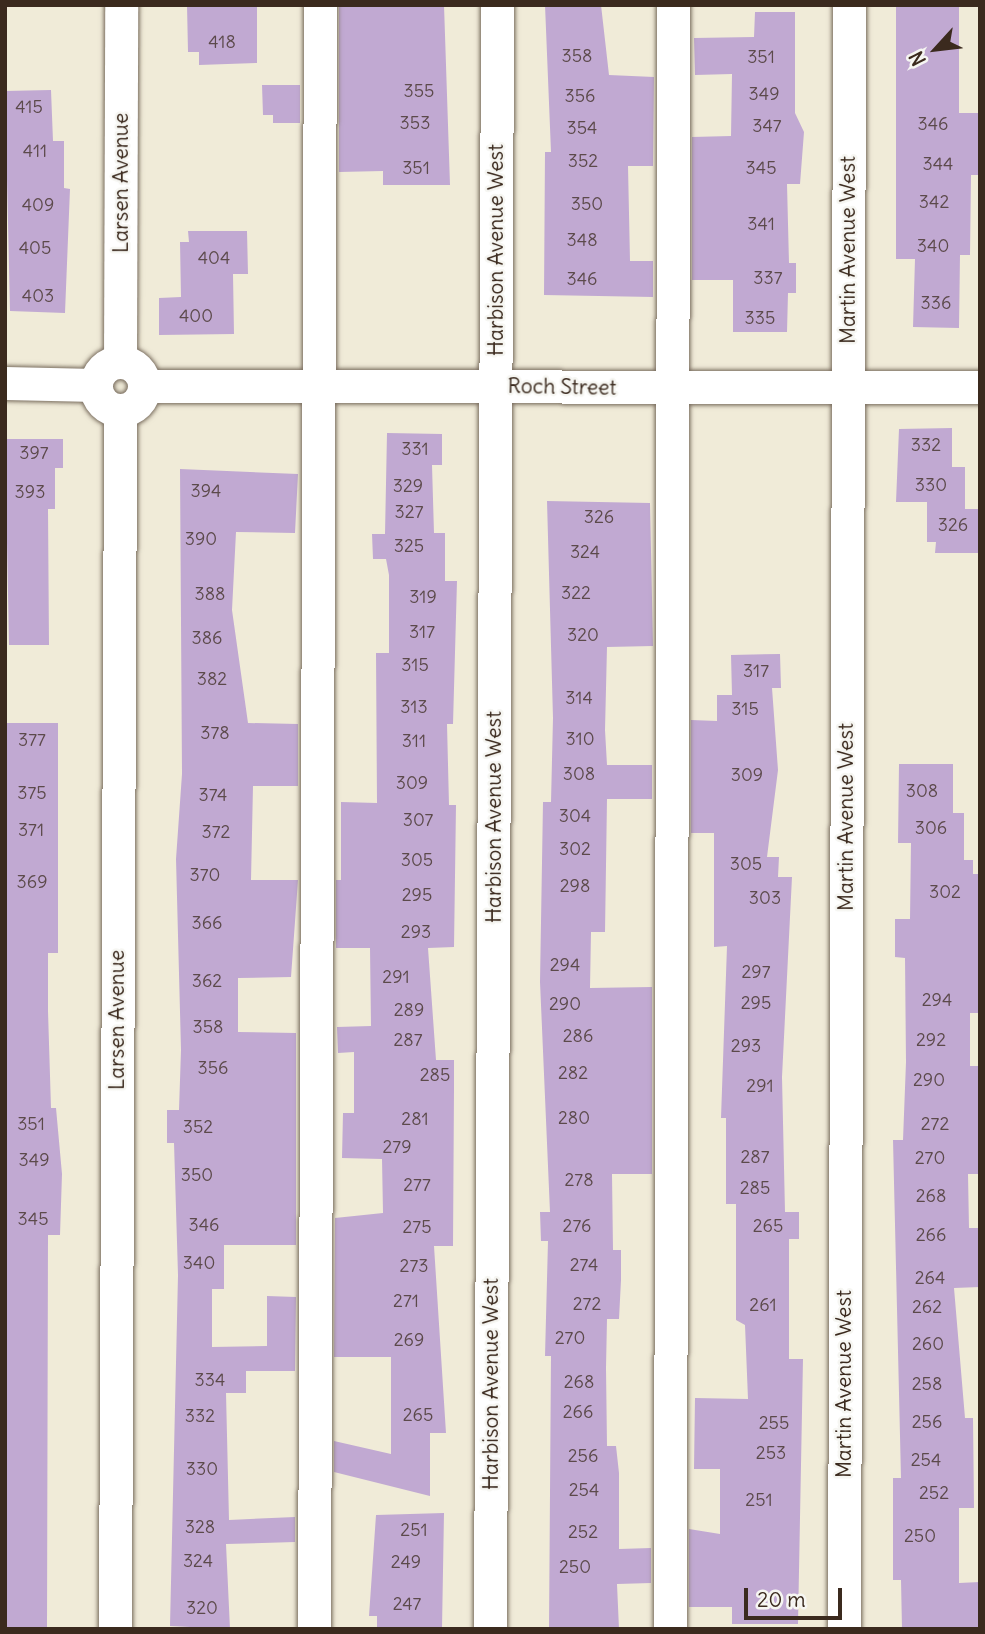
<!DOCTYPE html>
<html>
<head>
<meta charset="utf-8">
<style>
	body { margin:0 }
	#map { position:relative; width:985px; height:1634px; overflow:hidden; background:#f0ebd8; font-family:Delius,sans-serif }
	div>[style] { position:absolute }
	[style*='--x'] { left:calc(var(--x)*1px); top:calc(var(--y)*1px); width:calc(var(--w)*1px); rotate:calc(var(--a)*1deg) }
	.building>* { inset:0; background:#c1a9d2 }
	.roads { filter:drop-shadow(0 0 2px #7a6e5f) drop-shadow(0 0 2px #7a6e5f) }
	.minor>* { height:33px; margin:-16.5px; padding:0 16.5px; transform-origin:16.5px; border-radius:16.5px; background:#fff }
	.minor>.ring { margin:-16.5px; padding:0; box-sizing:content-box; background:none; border:33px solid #fff; border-radius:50% }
	span { translate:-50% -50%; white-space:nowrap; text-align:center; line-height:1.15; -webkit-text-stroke:5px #f6f6f2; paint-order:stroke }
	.number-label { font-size:18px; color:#5c4a4b }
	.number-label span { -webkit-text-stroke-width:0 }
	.street-label { font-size:21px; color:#3b2a1e }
	.frame { position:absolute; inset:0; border:7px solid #3b2a1e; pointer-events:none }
	.north { position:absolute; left:901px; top:14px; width:70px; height:70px; -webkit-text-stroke:5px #f6f6f2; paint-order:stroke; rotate:243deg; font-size:19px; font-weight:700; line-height:28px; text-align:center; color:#3b2a1e }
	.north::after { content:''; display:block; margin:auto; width:24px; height:32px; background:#3b2a1e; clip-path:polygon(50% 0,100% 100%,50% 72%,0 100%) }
	.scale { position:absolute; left:744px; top:1588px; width:98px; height:32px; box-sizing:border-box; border:4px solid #3b2a1e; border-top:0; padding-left:9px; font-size:21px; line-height:24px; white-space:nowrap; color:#3b2a1e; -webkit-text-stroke:5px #f6f6f2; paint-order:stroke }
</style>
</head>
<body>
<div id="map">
	<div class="building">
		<div style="clip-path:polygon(187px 5px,257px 5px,257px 63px,199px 65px,199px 52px,188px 52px)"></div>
		<div style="clip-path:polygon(339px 5px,444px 5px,450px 185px,383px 185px,383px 171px,339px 172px)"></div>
		<div style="clip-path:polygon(545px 5px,601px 5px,609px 75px,654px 77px,653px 166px,628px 166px,630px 261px,653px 261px,653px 297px,544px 295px,545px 152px,551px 152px)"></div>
		<div style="clip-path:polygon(896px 5px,959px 5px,959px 113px,980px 113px,980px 175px,971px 175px,970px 255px,960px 255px,959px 328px,913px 327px,915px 259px,896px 259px)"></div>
		<div style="clip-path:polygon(755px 12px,795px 12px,795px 113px,804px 132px,800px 184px,787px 184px,789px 263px,796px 263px,796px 293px,788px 293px,787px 332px,733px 332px,733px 280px,692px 280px,692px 137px,731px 136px,732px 74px,695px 75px,694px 38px,754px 37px)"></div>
		<div style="clip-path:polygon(262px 85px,300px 85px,300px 123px,273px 123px,273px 115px,263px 115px)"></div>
		<div style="clip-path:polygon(51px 90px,53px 141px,64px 141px,64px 188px,70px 189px,65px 313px,10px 311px,5px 91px)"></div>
		<div style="clip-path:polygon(188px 231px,247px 231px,248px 274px,233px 274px,234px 334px,159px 335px,159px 298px,181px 297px,180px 242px,189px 242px)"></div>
		<div style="clip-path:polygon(952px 428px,952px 467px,965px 467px,965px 509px,980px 509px,980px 553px,935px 553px,936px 542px,927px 542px,927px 502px,896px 502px,899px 429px)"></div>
		<div style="clip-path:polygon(387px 433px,442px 434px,442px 465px,432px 465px,434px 533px,445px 533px,445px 581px,457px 581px,453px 724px,447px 724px,449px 805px,456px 805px,454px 947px,428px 948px,436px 1060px,454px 1060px,454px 1089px,453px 1246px,434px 1246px,446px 1433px,430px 1433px,430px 1496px,334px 1472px,334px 1441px,391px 1454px,391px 1357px,334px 1357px,335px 1218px,383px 1213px,382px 1159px,342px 1158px,343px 1113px,354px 1113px,354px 1052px,338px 1053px,337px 1027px,371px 1026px,370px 948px,336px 948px,336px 880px,341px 880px,341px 802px,377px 803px,376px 653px,389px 653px,389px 575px,386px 559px,373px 559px,372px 534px,385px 534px)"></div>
		<div style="clip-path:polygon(5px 439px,63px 439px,63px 468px,55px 468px,55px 509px,48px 509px,49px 645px,9px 645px)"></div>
		<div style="clip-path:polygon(180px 469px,298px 474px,295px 533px,236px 532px,232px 610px,248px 723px,298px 724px,298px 786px,253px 786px,251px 880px,298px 880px,291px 977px,238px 978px,238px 1032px,296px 1033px,296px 1245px,224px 1245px,224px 1289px,212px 1289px,212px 1347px,267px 1346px,267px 1296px,296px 1297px,295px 1371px,246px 1371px,246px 1393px,226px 1393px,229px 1520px,295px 1517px,295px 1542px,226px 1544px,230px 1629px,170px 1626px,178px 1275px,174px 1143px,167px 1143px,167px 1110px,179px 1110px,181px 1050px,176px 859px,182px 774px)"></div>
		<div style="clip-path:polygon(547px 501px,650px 503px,653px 646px,607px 647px,605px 730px,607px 765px,652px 765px,652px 799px,607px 799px,605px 932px,591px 932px,590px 988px,652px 987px,652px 1174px,612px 1174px,613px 1250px,621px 1250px,621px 1280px,619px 1319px,607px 1319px,606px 1368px,607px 1446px,616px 1446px,619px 1473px,619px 1549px,651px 1548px,651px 1583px,617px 1584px,619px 1629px,549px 1629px,551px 1356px,545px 1356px,548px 1241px,541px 1241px,540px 1212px,550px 1212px,540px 982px,543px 802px,551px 802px,553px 718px)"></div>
		<div style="clip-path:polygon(780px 654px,781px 688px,772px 688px,778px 770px,767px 857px,779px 857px,778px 877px,792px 877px,782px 1077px,785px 1212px,799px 1212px,799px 1239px,789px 1239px,789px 1359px,803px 1359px,798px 1624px,732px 1624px,732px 1607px,689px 1607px,689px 1529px,720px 1534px,720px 1469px,694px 1469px,695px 1398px,748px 1399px,745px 1325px,736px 1320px,736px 1204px,726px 1204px,726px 1118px,721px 1118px,727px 946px,714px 947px,714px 833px,691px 833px,691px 720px,717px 721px,717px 695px,732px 695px,731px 655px)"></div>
		<div style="clip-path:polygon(5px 723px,58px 723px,58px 953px,48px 953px,48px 1011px,51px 1108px,56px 1108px,62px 1174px,60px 1235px,48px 1235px,47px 1629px,5px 1629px)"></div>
		<div style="clip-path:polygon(899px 764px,953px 764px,953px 813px,964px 813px,964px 860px,973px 860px,973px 874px,980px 874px,980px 1013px,970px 1013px,970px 1066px,980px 1066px,980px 1174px,968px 1174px,969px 1228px,980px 1228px,980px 1287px,954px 1288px,965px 1418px,973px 1418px,974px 1508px,959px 1508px,959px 1583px,980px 1582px,980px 1629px,902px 1629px,901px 1580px,893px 1580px,893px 1478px,901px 1478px,893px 1140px,903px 1140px,906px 1062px,905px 958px,895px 957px,895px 919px,910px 919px,911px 843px,898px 843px)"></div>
		<div style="clip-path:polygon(444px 1513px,442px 1629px,377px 1629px,377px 1616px,369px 1616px,376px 1515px)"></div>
	</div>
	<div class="roads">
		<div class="minor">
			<div style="--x:120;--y:361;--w:356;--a:-89.8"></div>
			<div class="ring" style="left:96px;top:362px;width:15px;height:15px"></div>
			<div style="--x:5;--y:383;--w:91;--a:1.3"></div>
			<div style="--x:144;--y:386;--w:836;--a:0.07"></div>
			<div style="--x:115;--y:1629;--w:1219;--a:-89.76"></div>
			<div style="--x:314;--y:1629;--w:1624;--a:-89.79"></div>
			<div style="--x:490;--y:1629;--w:1624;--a:-89.75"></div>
			<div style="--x:670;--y:1629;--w:1624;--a:-89.89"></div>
			<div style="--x:844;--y:1629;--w:1624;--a:-89.82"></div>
		</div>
	</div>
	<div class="number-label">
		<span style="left:222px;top:42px">418</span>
		<span style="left:577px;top:56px">358</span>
		<span style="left:761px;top:57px">351</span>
		<span style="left:419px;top:91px">355</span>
		<span style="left:764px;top:94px">349</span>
		<span style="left:580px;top:96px">356</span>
		<span style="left:29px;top:107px">415</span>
		<span style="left:415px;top:123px">353</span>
		<span style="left:933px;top:124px">346</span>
		<span style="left:767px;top:126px">347</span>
		<span style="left:582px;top:128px">354</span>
		<span style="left:35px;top:151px">411</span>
		<span style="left:583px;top:161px">352</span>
		<span style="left:938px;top:164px">344</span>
		<span style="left:416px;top:168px">351</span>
		<span style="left:761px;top:168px">345</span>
		<span style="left:934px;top:202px">342</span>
		<span style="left:587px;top:204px">350</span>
		<span style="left:38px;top:205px">409</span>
		<span style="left:761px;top:224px">341</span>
		<span style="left:582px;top:240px">348</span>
		<span style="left:933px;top:246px">340</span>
		<span style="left:35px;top:248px">405</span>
		<span style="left:214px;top:258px">404</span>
		<span style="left:768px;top:278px">337</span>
		<span style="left:582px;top:279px">346</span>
		<span style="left:38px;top:296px">403</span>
		<span style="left:936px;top:303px">336</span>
		<span style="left:196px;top:316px">400</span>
		<span style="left:760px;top:318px">335</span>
		<span style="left:926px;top:445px">332</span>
		<span style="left:415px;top:449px">331</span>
		<span style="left:34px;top:453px">397</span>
		<span style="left:931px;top:485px">330</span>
		<span style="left:408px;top:486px">329</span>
		<span style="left:206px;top:491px">394</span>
		<span style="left:30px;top:492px">393</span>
		<span style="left:409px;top:512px">327</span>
		<span style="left:599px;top:517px">326</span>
		<span style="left:953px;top:525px">326</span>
		<span style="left:201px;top:539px">390</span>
		<span style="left:409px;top:546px">325</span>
		<span style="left:585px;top:552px">324</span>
		<span style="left:576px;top:593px">322</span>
		<span style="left:210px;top:594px">388</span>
		<span style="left:423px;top:597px">319</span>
		<span style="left:422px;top:632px">317</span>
		<span style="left:583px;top:635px">320</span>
		<span style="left:207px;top:638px">386</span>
		<span style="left:415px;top:665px">315</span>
		<span style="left:756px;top:671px">317</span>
		<span style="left:212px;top:679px">382</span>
		<span style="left:579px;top:698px">314</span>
		<span style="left:414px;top:707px">313</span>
		<span style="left:745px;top:709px">315</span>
		<span style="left:215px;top:733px">378</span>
		<span style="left:580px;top:739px">310</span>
		<span style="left:32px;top:740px">377</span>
		<span style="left:414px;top:741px">311</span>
		<span style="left:579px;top:774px">308</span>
		<span style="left:747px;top:775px">309</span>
		<span style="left:412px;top:783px">309</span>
		<span style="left:922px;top:791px">308</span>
		<span style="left:32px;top:793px">375</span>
		<span style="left:213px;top:795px">374</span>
		<span style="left:575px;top:816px">304</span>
		<span style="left:418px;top:820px">307</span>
		<span style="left:931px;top:828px">306</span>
		<span style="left:31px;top:830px">371</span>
		<span style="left:216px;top:832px">372</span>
		<span style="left:575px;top:849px">302</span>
		<span style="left:417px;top:860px">305</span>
		<span style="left:746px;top:864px">305</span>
		<span style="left:205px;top:875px">370</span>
		<span style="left:32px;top:882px">369</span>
		<span style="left:575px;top:886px">298</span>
		<span style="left:945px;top:892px">302</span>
		<span style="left:417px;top:895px">295</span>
		<span style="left:765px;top:898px">303</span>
		<span style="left:207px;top:923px">366</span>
		<span style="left:416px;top:932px">293</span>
		<span style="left:565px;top:965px">294</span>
		<span style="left:756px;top:972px">297</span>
		<span style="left:396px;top:977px">291</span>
		<span style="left:207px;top:981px">362</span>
		<span style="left:937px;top:1000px">294</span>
		<span style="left:756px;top:1003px">295</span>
		<span style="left:565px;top:1004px">290</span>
		<span style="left:409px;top:1010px">289</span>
		<span style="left:208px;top:1027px">358</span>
		<span style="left:578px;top:1036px">286</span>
		<span style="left:408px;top:1040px">287</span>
		<span style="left:931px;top:1040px">292</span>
		<span style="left:746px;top:1046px">293</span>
		<span style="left:213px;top:1068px">356</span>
		<span style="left:573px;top:1073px">282</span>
		<span style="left:435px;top:1075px">285</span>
		<span style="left:929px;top:1080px">290</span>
		<span style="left:760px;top:1086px">291</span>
		<span style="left:574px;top:1118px">280</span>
		<span style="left:415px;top:1119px">281</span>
		<span style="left:31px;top:1124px">351</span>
		<span style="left:935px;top:1124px">272</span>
		<span style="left:198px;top:1127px">352</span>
		<span style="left:397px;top:1147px">279</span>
		<span style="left:755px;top:1157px">287</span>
		<span style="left:930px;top:1158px">270</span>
		<span style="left:34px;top:1160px">349</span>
		<span style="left:197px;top:1175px">350</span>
		<span style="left:579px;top:1180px">278</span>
		<span style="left:417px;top:1185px">277</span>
		<span style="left:755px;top:1188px">285</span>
		<span style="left:931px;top:1196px">268</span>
		<span style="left:33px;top:1219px">345</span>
		<span style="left:204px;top:1225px">346</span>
		<span style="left:577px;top:1226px">276</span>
		<span style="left:768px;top:1226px">265</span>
		<span style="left:417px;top:1227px">275</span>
		<span style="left:931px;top:1235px">266</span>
		<span style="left:199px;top:1263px">340</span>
		<span style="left:584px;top:1265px">274</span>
		<span style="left:414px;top:1266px">273</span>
		<span style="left:930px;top:1278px">264</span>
		<span style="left:406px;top:1301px">271</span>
		<span style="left:587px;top:1304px">272</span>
		<span style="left:763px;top:1305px">261</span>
		<span style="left:927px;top:1307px">262</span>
		<span style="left:570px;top:1338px">270</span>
		<span style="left:409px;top:1340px">269</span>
		<span style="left:928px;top:1344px">260</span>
		<span style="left:210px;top:1380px">334</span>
		<span style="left:579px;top:1382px">268</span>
		<span style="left:927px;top:1384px">258</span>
		<span style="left:578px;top:1412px">266</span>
		<span style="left:418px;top:1415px">265</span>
		<span style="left:200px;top:1416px">332</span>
		<span style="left:927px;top:1422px">256</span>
		<span style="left:774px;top:1423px">255</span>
		<span style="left:771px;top:1453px">253</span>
		<span style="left:583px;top:1456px">256</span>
		<span style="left:926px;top:1460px">254</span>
		<span style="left:202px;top:1469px">330</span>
		<span style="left:584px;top:1490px">254</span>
		<span style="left:934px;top:1493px">252</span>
		<span style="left:759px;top:1500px">251</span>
		<span style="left:200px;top:1527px">328</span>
		<span style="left:414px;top:1530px">251</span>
		<span style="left:583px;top:1532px">252</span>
		<span style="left:920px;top:1536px">250</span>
		<span style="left:198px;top:1561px">324</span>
		<span style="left:406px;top:1562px">249</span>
		<span style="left:575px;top:1567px">250</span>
		<span style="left:407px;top:1604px">247</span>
		<span style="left:202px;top:1608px">320</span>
	</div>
	<div class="street-label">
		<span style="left:121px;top:183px;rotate:-90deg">Larsen Avenue</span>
		<span style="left:496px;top:250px;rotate:-90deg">Harbison Avenue West</span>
		<span style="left:848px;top:250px;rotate:-90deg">Martin Avenue West</span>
		<span style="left:562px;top:387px;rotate:1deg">Roch Street</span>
		<span style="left:494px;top:817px;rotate:-90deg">Harbison Avenue West</span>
		<span style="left:846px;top:817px;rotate:-90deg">Martin Avenue West</span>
		<span style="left:117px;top:1020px;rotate:-90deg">Larsen Avenue</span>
		<span style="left:491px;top:1384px;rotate:-90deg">Harbison Avenue West</span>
		<span style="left:844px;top:1384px;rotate:-90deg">Martin Avenue West</span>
	</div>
	<div class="frame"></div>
	<div class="north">N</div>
	<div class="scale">20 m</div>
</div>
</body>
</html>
